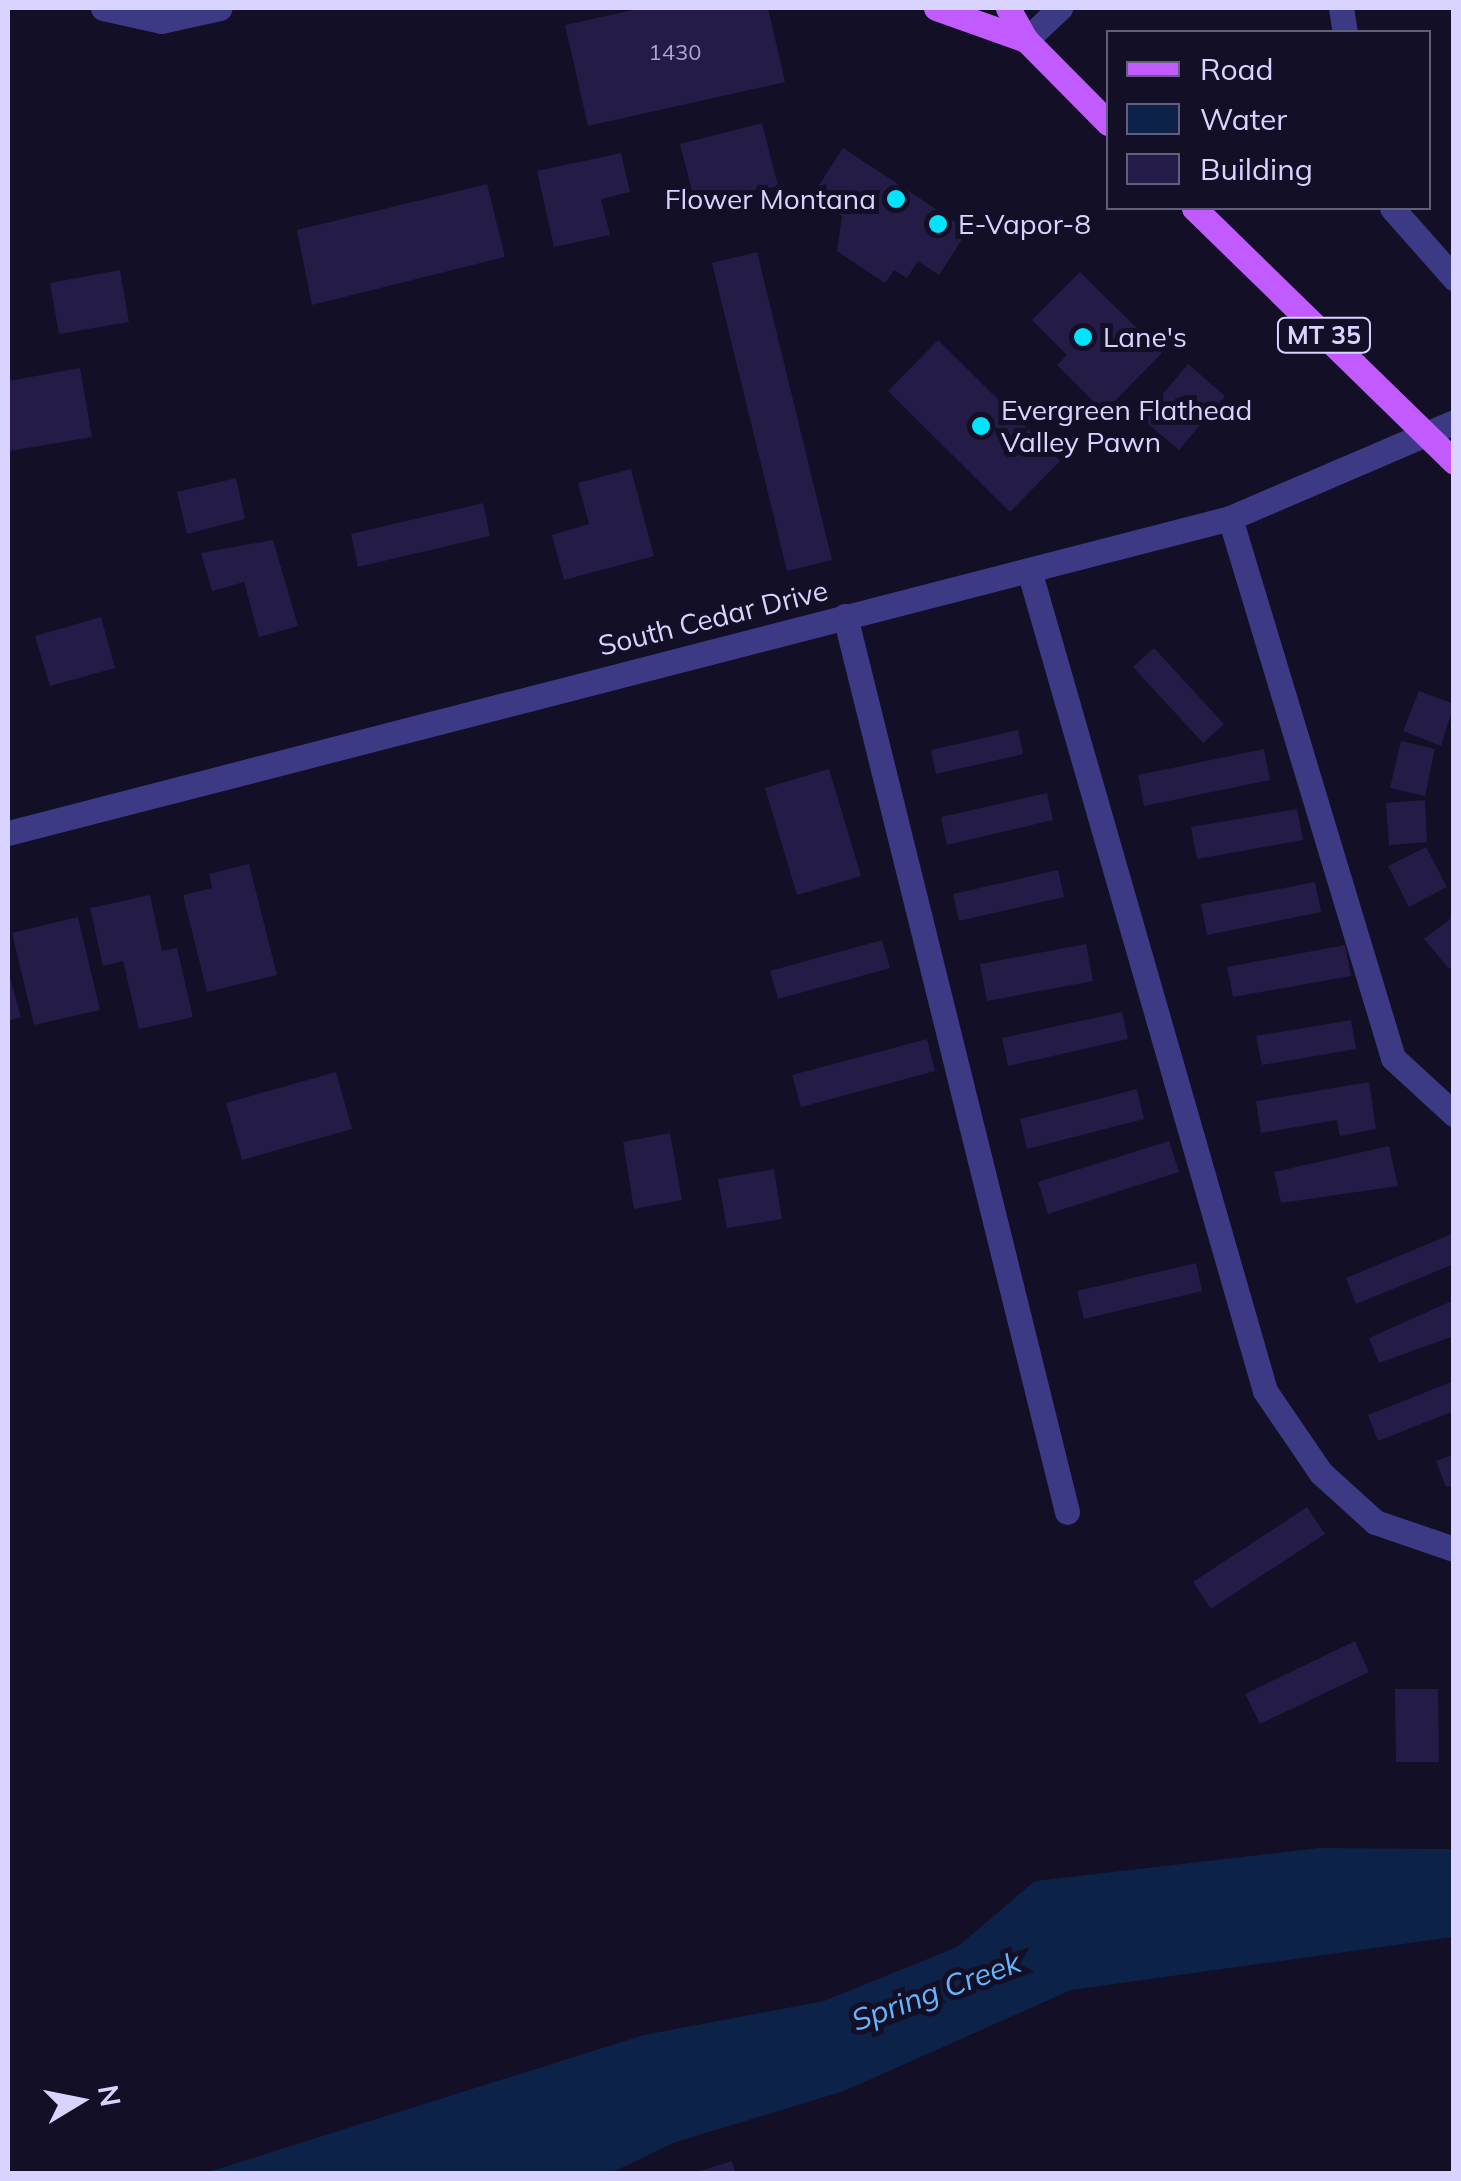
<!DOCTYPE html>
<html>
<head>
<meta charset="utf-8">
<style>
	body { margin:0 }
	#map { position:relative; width:1461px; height:2181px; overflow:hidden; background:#130f26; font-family:Mulish,sans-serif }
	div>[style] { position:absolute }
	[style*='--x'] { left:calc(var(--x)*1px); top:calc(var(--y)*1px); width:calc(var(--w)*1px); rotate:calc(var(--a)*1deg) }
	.water>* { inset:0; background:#0c2248 }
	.building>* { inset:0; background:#241b47 }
	.minor>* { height:25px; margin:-12.5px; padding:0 12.5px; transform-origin:12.5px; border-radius:12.5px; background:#3d3a85 }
	.major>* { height:25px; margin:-12.5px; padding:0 12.5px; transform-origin:12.5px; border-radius:12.5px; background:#c25bff }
	.dots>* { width:28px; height:28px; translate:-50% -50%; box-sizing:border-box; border:5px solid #130f26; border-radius:50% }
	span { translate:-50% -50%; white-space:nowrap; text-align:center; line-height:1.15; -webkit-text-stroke:10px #130f26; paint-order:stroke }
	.number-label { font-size:22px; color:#aca6d1 }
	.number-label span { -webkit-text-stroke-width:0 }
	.shield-label span { padding:2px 8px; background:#130f26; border:2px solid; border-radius:8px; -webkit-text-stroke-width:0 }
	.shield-label { font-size:25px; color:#d9d4ff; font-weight:700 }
	.poi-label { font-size:28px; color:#d9d4ff }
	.right { translate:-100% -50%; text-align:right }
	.left { translate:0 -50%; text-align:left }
	.street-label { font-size:28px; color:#d9d4ff }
	.water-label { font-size:30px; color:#62b6ff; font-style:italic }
	.frame { position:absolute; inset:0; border:10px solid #d9d4ff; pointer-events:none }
	.legend { position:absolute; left:1106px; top:30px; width:325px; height:180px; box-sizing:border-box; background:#130f26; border:2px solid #625e7d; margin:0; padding:12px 18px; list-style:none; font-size:30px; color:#d9d4ff }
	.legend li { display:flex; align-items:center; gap:20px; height:50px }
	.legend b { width:50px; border:2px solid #625e7d }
	.north { position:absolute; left:30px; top:2051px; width:100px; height:100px; -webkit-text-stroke:8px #130f26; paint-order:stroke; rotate:80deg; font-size:28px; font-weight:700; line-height:40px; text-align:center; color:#d9d4ff }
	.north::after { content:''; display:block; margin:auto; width:35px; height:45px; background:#d9d4ff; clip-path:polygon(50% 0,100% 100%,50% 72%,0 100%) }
</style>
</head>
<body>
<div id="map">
	<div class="water">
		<div style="clip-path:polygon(1319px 1848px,1453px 1849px,1453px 1937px,1071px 1990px,844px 2091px,673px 2143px,611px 2173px,205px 2173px,644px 2035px,824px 2001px,957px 1947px,1035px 1881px)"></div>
	</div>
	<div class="building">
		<div style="clip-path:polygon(642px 8px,768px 8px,785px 82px,588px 126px,565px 25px)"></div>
		<div style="clip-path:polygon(762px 123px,778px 186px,696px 207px,680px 144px)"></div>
		<div style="clip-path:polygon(843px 148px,968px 230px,939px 275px,918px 261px,907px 278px,894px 270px,885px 283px,837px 251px,842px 216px,812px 196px)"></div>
		<div style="clip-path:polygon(621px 153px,630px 192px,601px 199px,610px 235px,554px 247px,537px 171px)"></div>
		<div style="clip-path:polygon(487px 184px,505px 257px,312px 305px,297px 230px)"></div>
		<div style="clip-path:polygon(757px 252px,832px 560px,787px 571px,712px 263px)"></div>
		<div style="clip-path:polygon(120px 270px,129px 322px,59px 334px,50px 283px)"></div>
		<div style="clip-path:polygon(1080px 272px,1162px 353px,1104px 412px,1057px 365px,1067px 355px,1032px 320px)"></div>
		<div style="clip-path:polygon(938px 340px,1060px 461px,1010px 512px,888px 391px)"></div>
		<div style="clip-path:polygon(1188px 364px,1225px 396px,1179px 450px,1142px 419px)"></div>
		<div style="clip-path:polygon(80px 368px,92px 437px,10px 451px,8px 381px)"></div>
		<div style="clip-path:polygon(631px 469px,654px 556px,564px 580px,552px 535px,589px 524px,578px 483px)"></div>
		<div style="clip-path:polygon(236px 478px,245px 519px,187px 534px,177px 492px)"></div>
		<div style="clip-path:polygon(483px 503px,490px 536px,358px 567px,351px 534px)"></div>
		<div style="clip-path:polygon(273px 540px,298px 626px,259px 637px,244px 582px,212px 591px,201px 553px)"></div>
		<div style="clip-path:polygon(101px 617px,115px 668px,50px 686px,35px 636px)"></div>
		<div style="clip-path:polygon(1154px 648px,1224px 724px,1203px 743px,1133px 667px)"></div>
		<div style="clip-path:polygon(1419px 691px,1454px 704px,1441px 746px,1403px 731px)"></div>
		<div style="clip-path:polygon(1018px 730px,1023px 754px,936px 774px,931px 750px)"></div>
		<div style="clip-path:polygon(1401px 741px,1435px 749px,1425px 796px,1390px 788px)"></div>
		<div style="clip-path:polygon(1264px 749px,1270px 780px,1144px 806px,1138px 775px)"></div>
		<div style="clip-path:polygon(829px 769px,861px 876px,797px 895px,765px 788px)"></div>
		<div style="clip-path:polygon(1047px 793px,1053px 820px,947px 845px,941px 817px)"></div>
		<div style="clip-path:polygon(1425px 800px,1427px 842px,1389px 845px,1386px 803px)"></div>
		<div style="clip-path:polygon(1297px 809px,1303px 840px,1197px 859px,1191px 827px)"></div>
		<div style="clip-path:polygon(1426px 847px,1447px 887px,1409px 907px,1388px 866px)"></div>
		<div style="clip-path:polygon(249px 864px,277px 975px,207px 992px,183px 895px,212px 888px,209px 874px)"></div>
		<div style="clip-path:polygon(1058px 870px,1064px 897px,959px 921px,953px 894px)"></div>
		<div style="clip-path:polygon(1315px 882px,1321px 912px,1207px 935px,1201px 904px)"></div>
		<div style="clip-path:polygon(150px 895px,162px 951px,177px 948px,193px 1017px,139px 1029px,123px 961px,103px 966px,90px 908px)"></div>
		<div style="clip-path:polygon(1454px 916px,1454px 965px,1449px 969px,1424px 939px)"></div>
		<div style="clip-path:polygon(78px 917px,100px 1010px,34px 1025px,12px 933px)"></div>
		<div style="clip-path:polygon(882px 940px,890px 968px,778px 999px,770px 971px)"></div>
		<div style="clip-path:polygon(1086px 944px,1093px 981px,987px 1001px,980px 964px)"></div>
		<div style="clip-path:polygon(1345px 945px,1351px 976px,1233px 997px,1227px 967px)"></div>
		<div style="clip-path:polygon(8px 971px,21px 1017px,8px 1021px)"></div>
		<div style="clip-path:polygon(1122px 1012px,1128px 1039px,1008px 1066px,1002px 1038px)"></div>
		<div style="clip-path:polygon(1351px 1020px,1356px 1049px,1262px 1065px,1256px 1036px)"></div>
		<div style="clip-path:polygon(927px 1039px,935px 1071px,801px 1107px,792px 1075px)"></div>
		<div style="clip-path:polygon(336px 1072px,352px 1129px,242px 1160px,226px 1103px)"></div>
		<div style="clip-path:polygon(1369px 1082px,1376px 1129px,1340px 1136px,1337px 1120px,1261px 1133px,1256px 1101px)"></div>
		<div style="clip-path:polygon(1137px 1089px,1144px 1119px,1027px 1149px,1020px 1119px)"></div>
		<div style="clip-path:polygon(670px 1133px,682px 1200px,634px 1209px,623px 1142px)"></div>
		<div style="clip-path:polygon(1169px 1141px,1179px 1172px,1048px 1214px,1038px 1182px)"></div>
		<div style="clip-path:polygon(1389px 1146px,1398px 1186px,1281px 1203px,1274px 1172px)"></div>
		<div style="clip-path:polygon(774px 1169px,782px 1219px,727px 1228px,718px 1179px)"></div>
		<div style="clip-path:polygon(1454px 1233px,1454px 1264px,1356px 1304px,1346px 1278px)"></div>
		<div style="clip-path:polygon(1196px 1263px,1202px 1291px,1084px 1319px,1077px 1291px)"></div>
		<div style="clip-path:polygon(1454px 1300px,1454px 1336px,1379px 1363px,1369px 1338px)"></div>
		<div style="clip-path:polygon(1454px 1381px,1454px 1411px,1378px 1441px,1368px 1415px)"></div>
		<div style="clip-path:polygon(1454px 1454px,1454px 1485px,1446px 1487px,1436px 1461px)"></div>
		<div style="clip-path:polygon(1307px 1507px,1325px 1534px,1211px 1609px,1193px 1582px)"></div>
		<div style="clip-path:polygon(1355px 1641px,1369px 1672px,1260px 1724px,1245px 1694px)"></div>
		<div style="clip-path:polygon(1395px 1689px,1438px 1689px,1439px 1762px,1396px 1762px)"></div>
		<div style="clip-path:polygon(732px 2161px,736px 2174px,694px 2174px,694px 2173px)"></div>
	</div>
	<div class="minor">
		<div style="--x:103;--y:8;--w:59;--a:12.6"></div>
		<div style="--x:161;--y:21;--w:60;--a:-12.4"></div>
		<div style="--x:1341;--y:8;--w:24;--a:81"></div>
		<div style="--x:1026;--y:40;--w:47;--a:-43.3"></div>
		<div style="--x:1392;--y:208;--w:94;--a:48.5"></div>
		<div style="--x:1230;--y:518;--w:564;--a:73.2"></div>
		<div style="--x:1393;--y:1058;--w:83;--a:42.6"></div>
		<div style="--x:1029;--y:570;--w:854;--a:73.96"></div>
		<div style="--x:1265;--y:1391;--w:99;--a:55.7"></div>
		<div style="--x:1321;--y:1473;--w:73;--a:42.2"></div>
		<div style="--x:1375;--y:1522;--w:83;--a:18.9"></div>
		<div style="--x:845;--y:616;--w:923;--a:76.08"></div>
		<div style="--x:8;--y:833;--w:1262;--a:-14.45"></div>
		<div style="--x:1230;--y:518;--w:244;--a:-23.2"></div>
	</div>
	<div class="major">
		<div style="--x:936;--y:8;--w:96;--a:19.6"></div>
		<div style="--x:1008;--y:8;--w:37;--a:61"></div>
		<div style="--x:1026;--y:40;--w:117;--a:45.3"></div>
		<div style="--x:1194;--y:208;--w:363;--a:44.3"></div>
	</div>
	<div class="dots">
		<div style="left:896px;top:199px;background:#00e5ff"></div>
		<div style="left:938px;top:224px;background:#00e5ff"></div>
		<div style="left:1083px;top:337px;background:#00e5ff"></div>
		<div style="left:981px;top:426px;background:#00e5ff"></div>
	</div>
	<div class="number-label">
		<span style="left:675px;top:53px">1430</span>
	</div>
	<div class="shield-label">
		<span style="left:1324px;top:335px">MT 35</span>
	</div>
	<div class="poi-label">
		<span class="right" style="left:876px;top:199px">Flower Montana</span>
		<span class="left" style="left:958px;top:224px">E-Vapor-8</span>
		<span class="left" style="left:1103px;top:337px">Lane's</span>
		<span class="left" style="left:1001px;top:426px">Evergreen Flathead<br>Valley Pawn</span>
	</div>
	<div class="street-label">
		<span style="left:713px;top:618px;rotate:-14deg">South Cedar Drive</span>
	</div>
	<div class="water-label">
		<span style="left:936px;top:1991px;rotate:-20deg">Spring Creek</span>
	</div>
	<div class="frame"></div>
	<ul class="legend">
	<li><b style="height:12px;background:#c25bff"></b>Road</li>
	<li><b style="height:28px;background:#0c2248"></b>Water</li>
	<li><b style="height:28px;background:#241b47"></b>Building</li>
	</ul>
	<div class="north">N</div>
</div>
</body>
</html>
